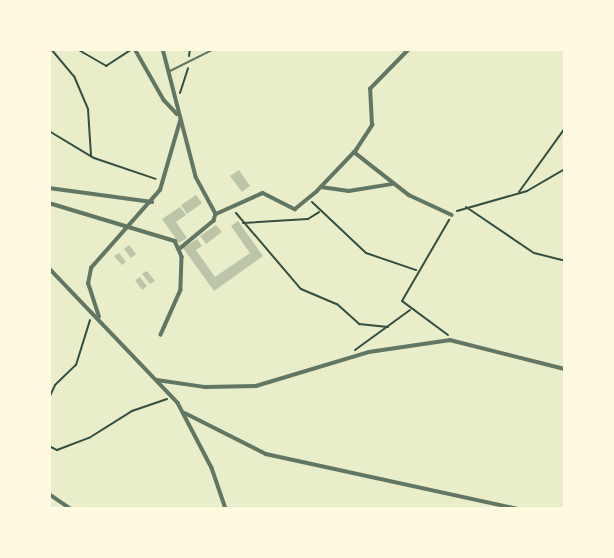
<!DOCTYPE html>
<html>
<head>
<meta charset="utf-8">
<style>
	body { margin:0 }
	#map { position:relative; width:614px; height:558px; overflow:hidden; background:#e9edc9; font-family:"Titillium Web",sans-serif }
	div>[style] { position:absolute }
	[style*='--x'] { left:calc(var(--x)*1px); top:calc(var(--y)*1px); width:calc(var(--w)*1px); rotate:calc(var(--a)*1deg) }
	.building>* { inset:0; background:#bcc5a7 }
	.path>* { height:2px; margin:-1px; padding:0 1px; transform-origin:1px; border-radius:1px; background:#344e41 }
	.service>* { height:2px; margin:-1px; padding:0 1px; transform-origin:1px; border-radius:1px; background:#617663 }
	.minor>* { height:3.5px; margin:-1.75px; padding:0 1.75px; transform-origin:1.75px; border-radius:1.75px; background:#617663 }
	span { translate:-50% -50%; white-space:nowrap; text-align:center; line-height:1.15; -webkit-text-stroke:7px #fefae0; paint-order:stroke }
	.frame { position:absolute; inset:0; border:51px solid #fefae0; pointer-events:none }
</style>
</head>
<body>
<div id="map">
	<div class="building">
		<div style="clip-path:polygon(239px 170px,250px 186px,242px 192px,230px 176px)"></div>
		<div style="clip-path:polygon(196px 195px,202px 203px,187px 214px,181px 205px)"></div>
		<div style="clip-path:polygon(180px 207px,186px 215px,176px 222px,187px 238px,179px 243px,162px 219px)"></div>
		<div style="clip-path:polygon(238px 221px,263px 256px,214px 291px,183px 248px,197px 239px,202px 246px,196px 250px,215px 277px,250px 253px,231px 226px)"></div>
		<div style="clip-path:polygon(216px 225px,222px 232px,206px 244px,200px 236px)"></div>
		<div style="clip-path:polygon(129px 245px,136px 254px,131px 258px,124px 249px)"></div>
		<div style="clip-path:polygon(119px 253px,126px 262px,122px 265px,114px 256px)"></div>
		<div style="clip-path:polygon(147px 271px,155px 281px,150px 284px,142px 274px)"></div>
		<div style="clip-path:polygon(140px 277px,147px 286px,142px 290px,135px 280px)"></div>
	</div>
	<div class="path">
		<div style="--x:51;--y:49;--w:35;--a:50"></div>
		<div style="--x:74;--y:76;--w:36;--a:67"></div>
		<div style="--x:88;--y:109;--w:47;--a:86.3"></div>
		<div style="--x:77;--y:49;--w:34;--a:30"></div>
		<div style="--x:106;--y:66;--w:30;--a:-33"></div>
		<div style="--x:189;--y:56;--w:7;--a:-82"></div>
		<div style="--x:180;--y:93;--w:26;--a:-72"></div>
		<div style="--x:49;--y:131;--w:52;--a:31"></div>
		<div style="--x:94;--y:158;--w:65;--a:18.7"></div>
		<div style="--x:519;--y:192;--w:79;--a:-54.3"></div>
		<div style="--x:312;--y:202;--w:74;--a:43.4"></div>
		<div style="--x:366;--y:253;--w:53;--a:18.8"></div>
		<div style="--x:466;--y:207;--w:82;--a:34.1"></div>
		<div style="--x:534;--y:253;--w:32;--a:14"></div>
		<div style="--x:457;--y:211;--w:73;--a:-15.9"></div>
		<div style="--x:527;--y:191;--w:44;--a:-30.1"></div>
		<div style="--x:236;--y:213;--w:100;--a:49.5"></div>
		<div style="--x:301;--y:289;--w:39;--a:23"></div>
		<div style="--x:337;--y:304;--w:30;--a:42"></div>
		<div style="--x:359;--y:324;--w:29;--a:6"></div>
		<div style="--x:243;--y:223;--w:65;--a:-3.5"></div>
		<div style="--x:308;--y:219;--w:13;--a:-32"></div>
		<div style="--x:448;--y:335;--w:57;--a:-143.5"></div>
		<div style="--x:402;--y:301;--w:94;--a:-59.9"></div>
		<div style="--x:355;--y:350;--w:68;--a:-36"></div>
		<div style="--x:49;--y:398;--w:14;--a:-65"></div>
		<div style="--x:55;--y:385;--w:29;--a:-44"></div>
		<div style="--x:76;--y:365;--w:47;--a:-72.7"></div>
		<div style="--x:49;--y:419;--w:8;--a:90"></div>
		<div style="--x:49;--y:446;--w:9;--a:27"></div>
		<div style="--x:57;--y:450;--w:34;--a:-21"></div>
		<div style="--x:89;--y:438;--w:51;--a:-32.1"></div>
		<div style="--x:132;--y:411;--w:37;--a:-19"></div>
	</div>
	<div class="service">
		<div style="--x:170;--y:71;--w:49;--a:-26.6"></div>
	</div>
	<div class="minor">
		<div style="--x:135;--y:49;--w:59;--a:60.4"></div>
		<div style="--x:164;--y:100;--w:19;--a:47"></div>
		<div style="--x:163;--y:49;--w:132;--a:75.5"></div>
		<div style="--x:196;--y:177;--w:42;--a:61.6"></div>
		<div style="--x:216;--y:214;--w:7;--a:106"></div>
		<div style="--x:214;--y:221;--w:44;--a:140.5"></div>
		<div style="--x:354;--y:152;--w:70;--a:38"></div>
		<div style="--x:409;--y:195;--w:47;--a:24.9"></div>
		<div style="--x:321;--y:187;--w:28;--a:8"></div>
		<div style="--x:349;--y:191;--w:44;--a:-9.2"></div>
		<div style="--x:49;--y:188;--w:104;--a:7.7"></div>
		<div style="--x:49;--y:203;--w:132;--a:16.8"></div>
		<div style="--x:175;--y:241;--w:17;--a:66"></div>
		<div style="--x:182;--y:257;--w:33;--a:92"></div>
		<div style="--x:181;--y:290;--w:49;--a:114"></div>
		<div style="--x:216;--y:214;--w:51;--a:-24.1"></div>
		<div style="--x:263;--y:193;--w:36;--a:27"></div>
		<div style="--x:295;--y:209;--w:28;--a:-39"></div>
		<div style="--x:317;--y:191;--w:57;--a:-46.4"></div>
		<div style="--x:356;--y:150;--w:30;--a:-57"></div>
		<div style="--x:372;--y:125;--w:36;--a:-93"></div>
		<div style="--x:370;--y:89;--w:56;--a:-45.7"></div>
		<div style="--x:49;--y:268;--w:187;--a:46.3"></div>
		<div style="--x:178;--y:403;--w:73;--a:62.4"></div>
		<div style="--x:212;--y:468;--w:43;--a:71.1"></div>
		<div style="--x:99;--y:317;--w:35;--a:-108"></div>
		<div style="--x:88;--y:284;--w:16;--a:-79"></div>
		<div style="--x:91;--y:268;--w:104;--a:-48.5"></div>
		<div style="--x:160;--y:190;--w:72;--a:-73.8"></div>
		<div style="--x:157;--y:380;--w:49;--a:8.3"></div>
		<div style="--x:205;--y:387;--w:51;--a:-1.1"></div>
		<div style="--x:256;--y:386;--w:118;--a:-16.7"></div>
		<div style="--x:369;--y:352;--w:82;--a:-8.4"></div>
		<div style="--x:450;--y:340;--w:119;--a:14.2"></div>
		<div style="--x:185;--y:413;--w:91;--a:26.8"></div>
		<div style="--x:266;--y:454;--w:259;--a:12.3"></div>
		<div style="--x:49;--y:494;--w:27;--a:34"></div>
	</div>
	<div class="frame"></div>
</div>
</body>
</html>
